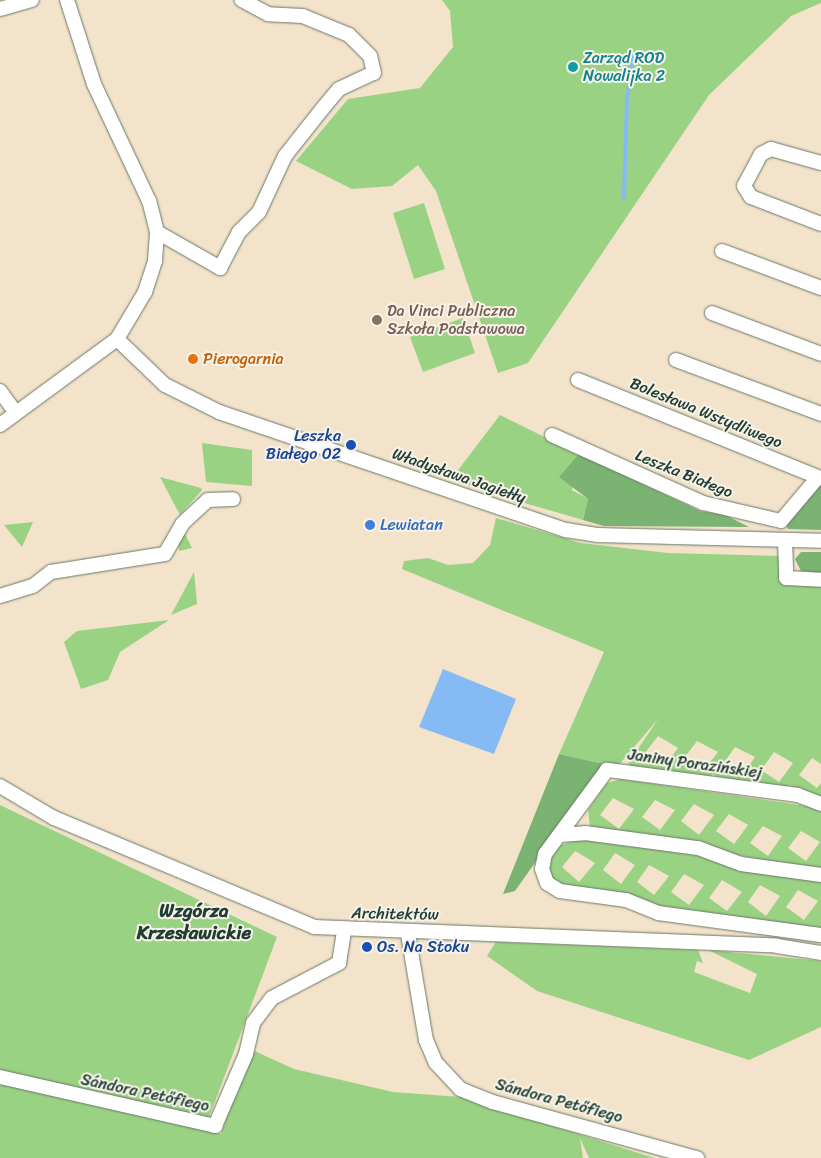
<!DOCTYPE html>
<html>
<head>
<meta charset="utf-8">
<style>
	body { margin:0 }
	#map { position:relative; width:821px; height:1158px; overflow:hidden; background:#f3e3ca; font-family:Sriracha,sans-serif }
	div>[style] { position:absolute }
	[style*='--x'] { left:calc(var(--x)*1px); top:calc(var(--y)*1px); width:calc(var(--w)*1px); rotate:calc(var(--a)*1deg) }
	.green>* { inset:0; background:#9ad284 }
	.forest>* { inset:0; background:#7bb472 }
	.water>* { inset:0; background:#86baf4 }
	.stream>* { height:4px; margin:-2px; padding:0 2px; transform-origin:2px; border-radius:2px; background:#86baf4 }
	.roads { filter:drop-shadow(0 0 1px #697768) drop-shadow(0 0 1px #697768) }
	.minor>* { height:14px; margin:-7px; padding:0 7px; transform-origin:7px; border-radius:7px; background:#fff }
	.dots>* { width:14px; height:14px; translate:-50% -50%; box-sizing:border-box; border:2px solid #f7f3e8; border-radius:50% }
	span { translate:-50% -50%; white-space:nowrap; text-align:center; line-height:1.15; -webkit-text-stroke:4px #f7f3e8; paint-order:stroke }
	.culture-label { font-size:16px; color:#0d838f }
	.left { translate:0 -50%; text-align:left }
	.education-label { font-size:16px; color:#785e54 }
	.food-label { font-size:16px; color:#c56008 }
	.street-label { font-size:16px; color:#1f3d34 }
	.transit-label { font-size:16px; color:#164399 }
	.right { translate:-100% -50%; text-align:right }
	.shop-label { font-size:16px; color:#366cbe }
	.quarter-label { font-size:19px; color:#1f3d34; font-weight:700 }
</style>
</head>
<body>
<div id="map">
	<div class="green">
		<div style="clip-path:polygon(442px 0,821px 0,821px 3px,791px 16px,709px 95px,528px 363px,498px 373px,436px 191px,418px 165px,392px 186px,352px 189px,296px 161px,348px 99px,420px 88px,453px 47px,450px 11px)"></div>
		<div style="clip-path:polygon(424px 203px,445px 269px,414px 279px,393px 213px)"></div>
		<div style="clip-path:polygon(463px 318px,475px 353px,423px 372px,410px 337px)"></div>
		<div style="clip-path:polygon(500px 415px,579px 454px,572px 490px,588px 499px,583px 520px,504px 497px,505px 491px,486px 480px,471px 486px,452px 478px)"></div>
		<div style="clip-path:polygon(202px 443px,252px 450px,252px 486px,206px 482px)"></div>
		<div style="clip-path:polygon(160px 477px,201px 488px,202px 490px,180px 515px)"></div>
		<div style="clip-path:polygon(evenodd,496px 518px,581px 543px,668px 553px,779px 556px,781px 581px,821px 583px,821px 764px,812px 758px,799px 775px,817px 788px,821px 783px,821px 798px,789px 785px,787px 789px,764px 786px,751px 780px,747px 785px,722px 781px,713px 774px,710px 779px,644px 771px,628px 764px,658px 719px,617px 767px,559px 754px,604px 652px,402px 569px,404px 561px,428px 558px,448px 565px,473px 563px,490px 545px,496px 518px,658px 736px,678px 748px,664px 767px,645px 753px,658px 736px,496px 518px,697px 741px,718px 752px,703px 771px,685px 757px,697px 741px,496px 518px,735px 747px,755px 757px,741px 777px,723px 764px,735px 747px,496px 518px,774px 752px,793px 763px,779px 782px,761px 770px,774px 752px)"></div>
		<div style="clip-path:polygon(33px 522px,22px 547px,4px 525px)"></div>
		<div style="clip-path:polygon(184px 532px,192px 548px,179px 551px,179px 543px)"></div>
		<div style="clip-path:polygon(194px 572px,197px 604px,171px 615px)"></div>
		<div style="clip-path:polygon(169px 620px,120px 652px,108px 680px,81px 689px,64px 642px,77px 631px)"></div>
		<div style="clip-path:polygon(evenodd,620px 779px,821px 808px,821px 871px,590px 827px,588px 810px,607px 783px,620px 779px,613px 798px,634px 809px,619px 829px,600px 815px,613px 798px,620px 779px,655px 800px,675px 810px,660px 830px,642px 817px,655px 800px,620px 779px,694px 804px,714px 815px,699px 835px,681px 821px,694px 804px,620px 779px,729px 814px,748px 825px,734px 844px,716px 831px,729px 814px,620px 779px,763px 826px,782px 836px,768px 856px,750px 843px,763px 826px,620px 779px,801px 831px,820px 842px,806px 861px,788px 848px,801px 831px)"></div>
		<div style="clip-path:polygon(0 805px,277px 937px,208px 1120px,0 1072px)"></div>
		<div style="clip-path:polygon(evenodd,577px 839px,702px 855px,821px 880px,821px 931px,711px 917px,562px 888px,550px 879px,549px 862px,559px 846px,577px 839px,575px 851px,595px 863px,579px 882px,562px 867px,575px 851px,577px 839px,615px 853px,635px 865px,621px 884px,603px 870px,615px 853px,577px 839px,649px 865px,669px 876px,654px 895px,637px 882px,649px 865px,577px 839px,684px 874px,704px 885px,689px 905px,671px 892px,684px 874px,577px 839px,722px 880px,742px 892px,727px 911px,709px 898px,722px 880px,577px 839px,760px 885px,780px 896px,766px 916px,748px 902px,760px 885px,577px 839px,798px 890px,818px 901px,804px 920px,786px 907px,798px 890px)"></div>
		<div style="clip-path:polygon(496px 942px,698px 950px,703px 963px,697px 961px,694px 972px,750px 993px,757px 974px,708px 950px,821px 961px,821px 1027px,749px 1060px,537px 991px,487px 956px)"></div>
		<div style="clip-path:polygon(250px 1049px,294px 1069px,393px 1092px,461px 1097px,654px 1158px,589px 1158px,580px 1138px,583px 1158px,0 1158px,0 1084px,221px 1134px)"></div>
	</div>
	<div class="forest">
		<div style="clip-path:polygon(579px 454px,700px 511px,725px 515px,749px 527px,604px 526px,583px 520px,588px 499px,559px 477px)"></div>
		<div style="clip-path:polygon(821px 483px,821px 530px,788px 529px,786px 525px)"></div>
		<div style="clip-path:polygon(801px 552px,821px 552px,821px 573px,801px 571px,795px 559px)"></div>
		<div style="clip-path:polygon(559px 754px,617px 767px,604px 765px,515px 891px,503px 894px)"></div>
	</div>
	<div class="water">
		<div style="clip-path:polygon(443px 669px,516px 699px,494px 754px,419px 727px)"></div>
	</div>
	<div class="stream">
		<div style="--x:624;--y:198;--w:99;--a:-88.3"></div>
		<div style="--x:627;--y:99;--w:46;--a:-81.2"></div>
	</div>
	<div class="roads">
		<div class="minor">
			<div style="--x:0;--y:9;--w:33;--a:-16"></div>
			<div style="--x:821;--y:163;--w:52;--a:-164.4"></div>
			<div style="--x:771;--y:149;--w:11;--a:153"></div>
			<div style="--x:761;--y:154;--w:36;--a:118"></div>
			<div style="--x:744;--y:186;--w:13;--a:58"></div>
			<div style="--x:751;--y:197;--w:75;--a:21.1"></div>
			<div style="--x:157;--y:232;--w:73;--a:29.7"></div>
			<div style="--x:220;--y:268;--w:41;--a:-62.2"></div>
			<div style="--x:239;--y:232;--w:28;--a:-45"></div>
			<div style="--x:259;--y:212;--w:62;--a:-65.1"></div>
			<div style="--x:285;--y:156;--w:61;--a:-51.6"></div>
			<div style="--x:323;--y:108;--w:25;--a:-50"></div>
			<div style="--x:339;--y:89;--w:38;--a:-25"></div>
			<div style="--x:374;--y:73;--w:17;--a:-103"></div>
			<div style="--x:370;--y:56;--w:30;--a:-135"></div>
			<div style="--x:349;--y:35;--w:50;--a:-157.6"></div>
			<div style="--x:303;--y:16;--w:35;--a:-177"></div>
			<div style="--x:268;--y:14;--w:30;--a:-152"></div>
			<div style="--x:722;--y:251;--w:106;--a:20.5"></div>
			<div style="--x:712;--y:313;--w:116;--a:20.6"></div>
			<div style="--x:117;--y:339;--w:66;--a:43.8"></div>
			<div style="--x:165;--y:385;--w:60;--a:26.6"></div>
			<div style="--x:219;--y:412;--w:367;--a:18.8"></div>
			<div style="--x:566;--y:530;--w:31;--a:9"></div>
			<div style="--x:597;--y:535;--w:224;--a:1.5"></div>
			<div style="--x:676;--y:360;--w:155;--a:20.4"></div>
			<div style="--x:578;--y:380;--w:262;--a:22"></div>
			<div style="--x:0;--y:391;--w:27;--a:54"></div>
			<div style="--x:0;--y:425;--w:145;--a:-36.3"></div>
			<div style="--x:117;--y:339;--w:55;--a:-59.2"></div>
			<div style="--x:145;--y:292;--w:33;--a:-72"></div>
			<div style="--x:155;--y:261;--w:29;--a:-86"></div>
			<div style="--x:157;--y:232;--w:32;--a:-104"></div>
			<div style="--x:149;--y:201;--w:129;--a:-115.2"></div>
			<div style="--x:94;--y:84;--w:88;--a:-107.8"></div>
			<div style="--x:552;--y:435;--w:166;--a:24.2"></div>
			<div style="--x:703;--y:503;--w:80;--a:13"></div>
			<div style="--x:781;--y:521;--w:57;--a:-49.9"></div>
			<div style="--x:785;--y:540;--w:38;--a:88"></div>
			<div style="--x:786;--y:578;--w:35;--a:3"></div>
			<div style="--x:0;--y:596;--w:34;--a:-17"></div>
			<div style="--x:33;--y:586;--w:23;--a:-38"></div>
			<div style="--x:51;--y:572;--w:115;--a:-9"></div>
			<div style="--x:165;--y:554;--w:34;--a:-60"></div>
			<div style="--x:182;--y:524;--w:35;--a:-43"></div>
			<div style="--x:208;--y:500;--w:25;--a:-2"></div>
			<div style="--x:0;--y:786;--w:63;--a:30.7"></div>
			<div style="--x:54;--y:818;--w:282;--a:22.7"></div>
			<div style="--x:314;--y:927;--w:463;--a:2.3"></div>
			<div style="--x:777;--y:946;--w:45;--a:9"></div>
			<div style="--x:821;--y:804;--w:25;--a:-159"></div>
			<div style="--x:798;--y:795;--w:193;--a:-172.5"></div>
			<div style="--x:607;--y:770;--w:104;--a:126.4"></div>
			<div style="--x:545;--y:854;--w:15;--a:101"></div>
			<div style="--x:542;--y:869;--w:15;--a:70"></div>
			<div style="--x:547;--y:883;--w:15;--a:32"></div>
			<div style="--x:560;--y:891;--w:67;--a:7.8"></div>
			<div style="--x:626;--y:900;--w:35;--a:22"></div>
			<div style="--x:658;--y:913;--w:164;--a:7.7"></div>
			<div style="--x:559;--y:835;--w:26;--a:-4"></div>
			<div style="--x:585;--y:833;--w:114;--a:7.6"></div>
			<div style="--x:698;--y:848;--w:46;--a:20.4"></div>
			<div style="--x:741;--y:864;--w:81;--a:7.8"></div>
			<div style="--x:408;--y:934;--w:108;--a:80.4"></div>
			<div style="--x:426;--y:1040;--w:25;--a:67"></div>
			<div style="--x:436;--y:1063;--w:35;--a:47"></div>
			<div style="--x:460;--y:1089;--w:35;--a:22"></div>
			<div style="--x:493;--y:1102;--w:212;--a:15.4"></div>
			<div style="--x:0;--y:1077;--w:221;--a:12.8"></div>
			<div style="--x:215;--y:1126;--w:78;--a:-66.7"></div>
			<div style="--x:246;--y:1054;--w:32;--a:-77"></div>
			<div style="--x:253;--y:1023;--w:31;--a:-53"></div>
			<div style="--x:272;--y:998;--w:76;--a:-27.6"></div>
			<div style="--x:339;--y:963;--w:32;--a:-81"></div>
		</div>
	</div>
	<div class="dots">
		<div style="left:573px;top:67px;background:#0f9aa8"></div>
		<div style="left:377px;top:320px;background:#8d6e63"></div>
		<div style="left:193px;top:359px;background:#e8710a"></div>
		<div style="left:351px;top:445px;background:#1a4fb4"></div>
		<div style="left:370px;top:525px;background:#3f7fe0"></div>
		<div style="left:367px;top:947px;background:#1a4fb4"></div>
	</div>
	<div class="culture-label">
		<span class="left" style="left:583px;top:67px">Zarząd ROD<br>Nowalijka 2</span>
	</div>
	<div class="education-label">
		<span class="left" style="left:387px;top:320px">Da Vinci Publiczna<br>Szkoła Podstawowa</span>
	</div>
	<div class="food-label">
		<span class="left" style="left:203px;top:359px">Pierogarnia</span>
	</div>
	<div class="street-label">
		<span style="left:706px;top:413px;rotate:22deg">Bolesława Wstydliwego</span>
		<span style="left:684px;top:474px;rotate:22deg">Leszka Białego</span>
		<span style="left:459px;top:476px;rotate:19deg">Władysława Jagiełły</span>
		<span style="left:695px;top:764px;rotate:8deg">Janiny Porazińskiej</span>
		<span style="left:395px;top:914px;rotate:1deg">Architektów</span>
		<span style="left:145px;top:1093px;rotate:12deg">Sándora Petőfiego</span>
		<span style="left:559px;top:1101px;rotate:15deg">Sándora Petőfiego</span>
	</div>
	<div class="transit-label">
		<span class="right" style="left:341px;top:445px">Leszka<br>Białego 02</span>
		<span class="left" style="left:377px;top:947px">Os. Na Stoku</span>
	</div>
	<div class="shop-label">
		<span class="left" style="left:380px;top:525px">Lewiatan</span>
	</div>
	<div class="quarter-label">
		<span style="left:194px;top:922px">Wzgórza<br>Krzesławickie</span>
	</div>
</div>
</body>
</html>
